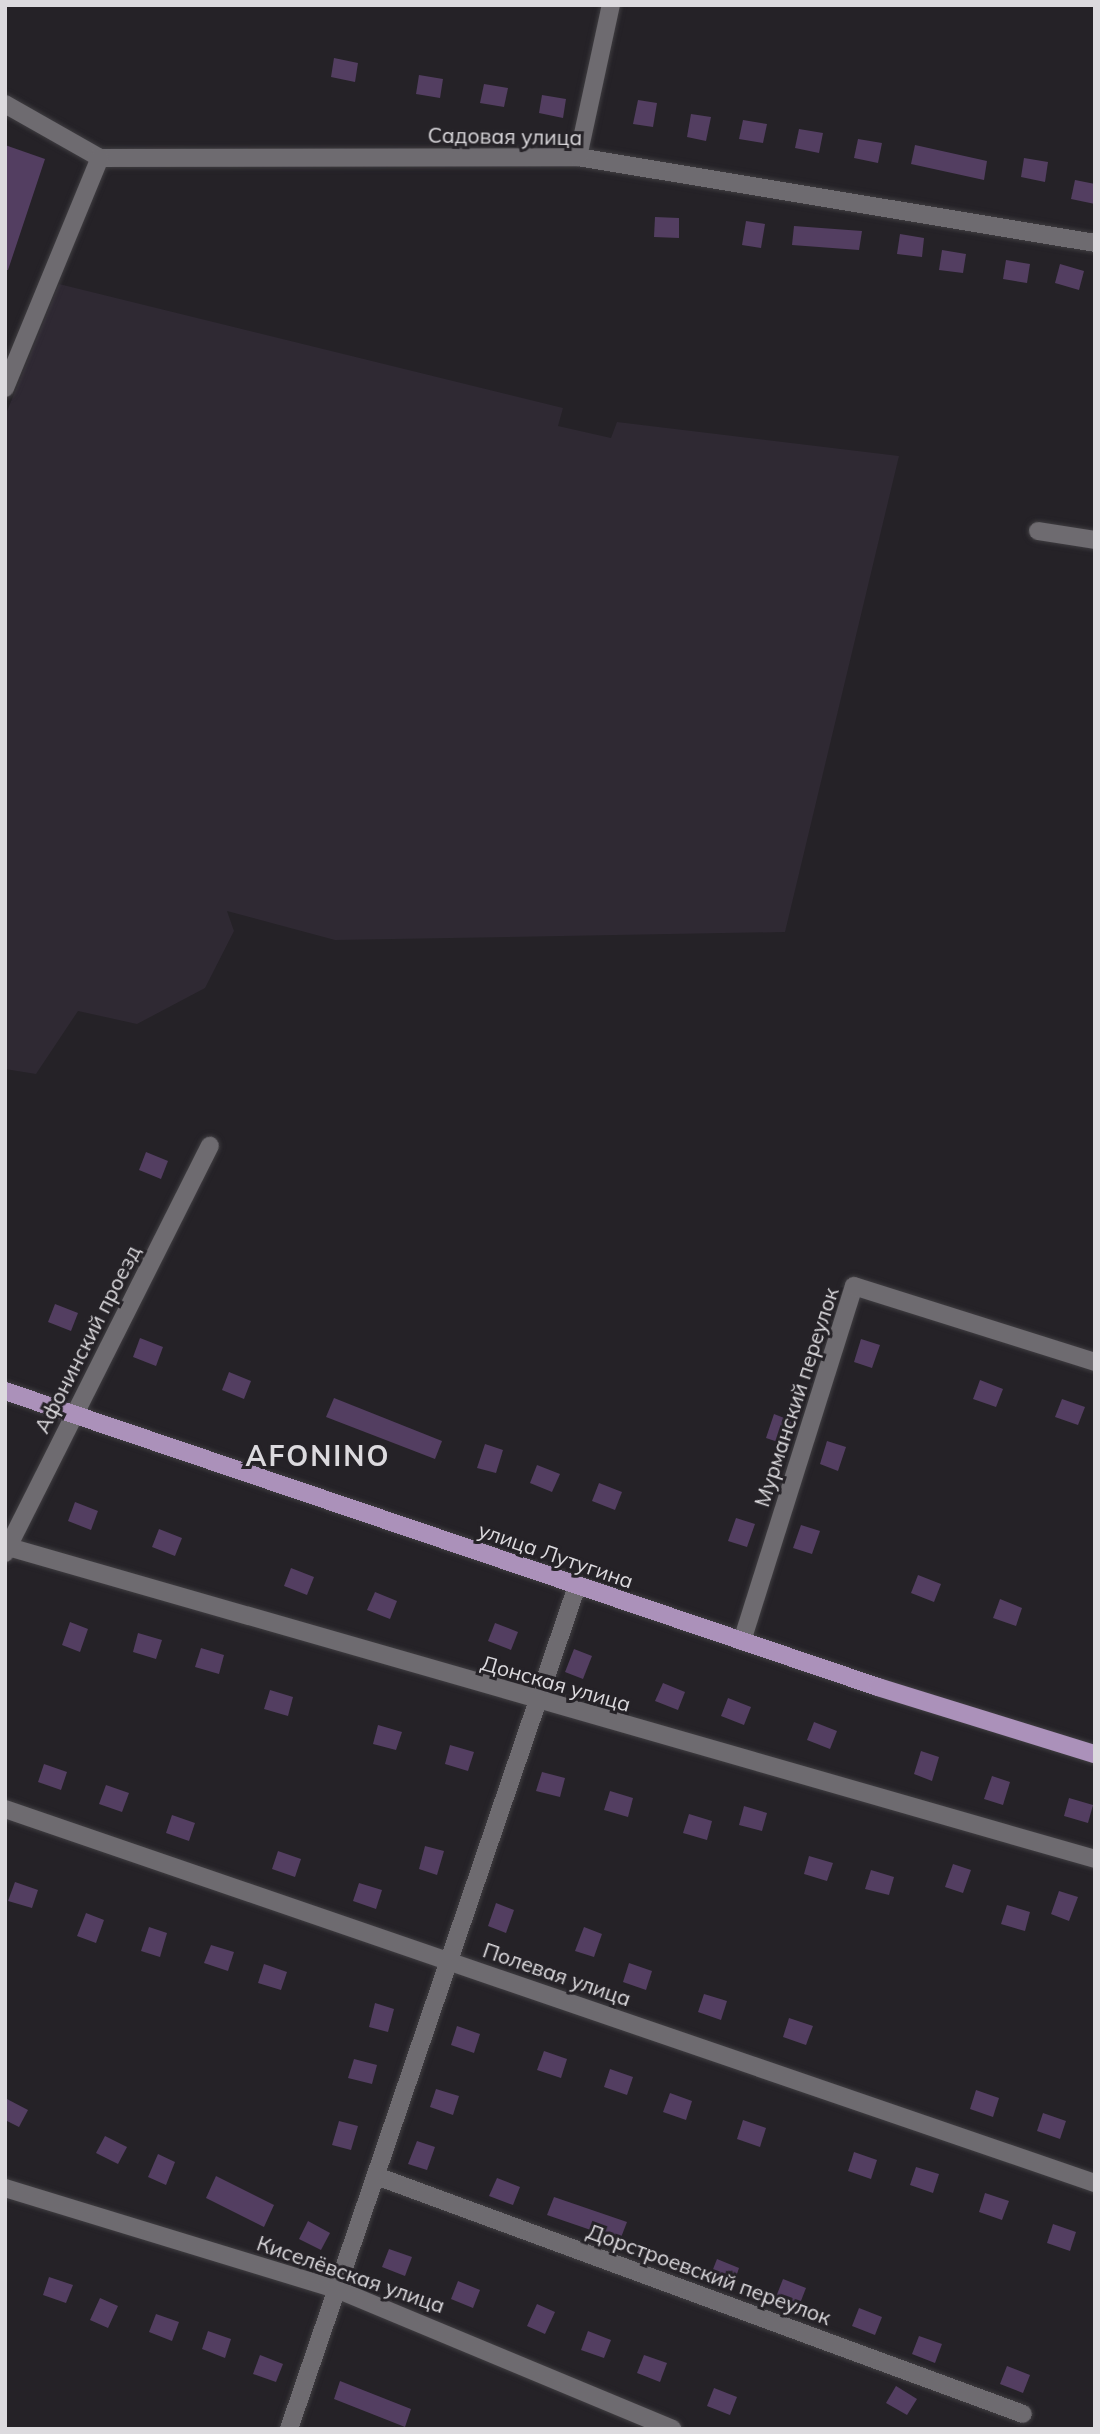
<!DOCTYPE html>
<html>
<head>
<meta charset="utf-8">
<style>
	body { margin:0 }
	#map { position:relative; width:1100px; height:2434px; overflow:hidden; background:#252227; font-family:Mulish,sans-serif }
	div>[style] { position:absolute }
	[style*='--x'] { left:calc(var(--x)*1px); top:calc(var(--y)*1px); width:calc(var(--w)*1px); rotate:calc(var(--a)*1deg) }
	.built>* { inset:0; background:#2f2933 }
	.building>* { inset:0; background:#533e61 }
	.roads { filter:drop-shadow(0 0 2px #3f3d41) drop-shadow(0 0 2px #3f3d41) }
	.minor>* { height:18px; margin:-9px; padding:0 9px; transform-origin:9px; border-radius:9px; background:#6e6b70 }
	.major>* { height:18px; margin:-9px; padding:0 9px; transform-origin:9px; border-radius:9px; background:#ab91ba }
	span { translate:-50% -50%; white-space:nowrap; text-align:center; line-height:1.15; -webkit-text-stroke:6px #252227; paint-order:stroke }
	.street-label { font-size:21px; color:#dcdade }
	.district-label { font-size:28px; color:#dcdade; font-weight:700; letter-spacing:2px }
	.frame { position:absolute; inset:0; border:7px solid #dcdade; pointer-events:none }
</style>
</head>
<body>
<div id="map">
	<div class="built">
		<div style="clip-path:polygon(59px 284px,563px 408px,558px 426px,611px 438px,617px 422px,899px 456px,785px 932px,335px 940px,227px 911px,234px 931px,205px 988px,137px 1024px,78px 1011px,36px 1074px,5px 1069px,5px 416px)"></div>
	</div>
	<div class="building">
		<div style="clip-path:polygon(334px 58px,358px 63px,355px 82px,331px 77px)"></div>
		<div style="clip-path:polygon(419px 75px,443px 79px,440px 98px,416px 94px)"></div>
		<div style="clip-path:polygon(484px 84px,508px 88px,504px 107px,480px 103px)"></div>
		<div style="clip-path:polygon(542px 95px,566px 99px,563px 118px,539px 113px)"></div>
		<div style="clip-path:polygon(638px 100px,657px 103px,653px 127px,633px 124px)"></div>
		<div style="clip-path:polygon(691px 114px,711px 117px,706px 141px,687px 137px)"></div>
		<div style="clip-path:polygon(743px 120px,767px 124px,763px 143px,739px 139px)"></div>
		<div style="clip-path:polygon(799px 129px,823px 133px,819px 153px,795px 148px)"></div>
		<div style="clip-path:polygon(858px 139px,882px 143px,878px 163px,854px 158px)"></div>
		<div style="clip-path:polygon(5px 145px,45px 159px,8px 270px,5px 270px)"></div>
		<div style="clip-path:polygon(915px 145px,987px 161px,984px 180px,911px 164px)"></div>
		<div style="clip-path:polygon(1024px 158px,1048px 162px,1045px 182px,1021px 177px)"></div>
		<div style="clip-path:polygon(1075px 180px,1095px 184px,1095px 204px,1071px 199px)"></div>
		<div style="clip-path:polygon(655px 217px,679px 218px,679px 238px,654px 237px)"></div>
		<div style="clip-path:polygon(746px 221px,765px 224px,761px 248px,742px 245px)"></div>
		<div style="clip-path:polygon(794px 226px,862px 231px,859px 250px,792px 245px)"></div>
		<div style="clip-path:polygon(900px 234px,924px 238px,922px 257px,897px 254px)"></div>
		<div style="clip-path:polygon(942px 250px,966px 254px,963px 273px,939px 270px)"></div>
		<div style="clip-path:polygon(1006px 260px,1030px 264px,1027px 283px,1003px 279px)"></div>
		<div style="clip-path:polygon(1060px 264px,1084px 271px,1079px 290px,1055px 283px)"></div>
		<div style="clip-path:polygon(146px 1152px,168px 1161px,161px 1179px,139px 1170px)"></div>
		<div style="clip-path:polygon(55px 1304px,78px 1313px,71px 1331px,48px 1322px)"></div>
		<div style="clip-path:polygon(140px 1338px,163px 1347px,156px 1366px,133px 1357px)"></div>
		<div style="clip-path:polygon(861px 1339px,880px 1345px,872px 1368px,854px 1362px)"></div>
		<div style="clip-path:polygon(229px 1372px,251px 1381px,244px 1399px,222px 1390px)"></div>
		<div style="clip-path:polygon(980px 1380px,1003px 1389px,996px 1407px,973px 1399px)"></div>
		<div style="clip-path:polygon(334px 1398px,442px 1441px,435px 1459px,326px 1417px)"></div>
		<div style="clip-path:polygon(1062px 1399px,1085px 1407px,1078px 1425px,1055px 1417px)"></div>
		<div style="clip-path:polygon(774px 1414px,792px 1421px,784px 1444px,766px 1438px)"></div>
		<div style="clip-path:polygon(827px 1441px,846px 1447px,838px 1471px,820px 1464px)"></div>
		<div style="clip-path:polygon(485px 1444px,503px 1450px,496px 1473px,477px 1468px)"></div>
		<div style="clip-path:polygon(537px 1465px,560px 1474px,552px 1492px,530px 1483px)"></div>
		<div style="clip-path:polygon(599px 1483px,622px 1492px,615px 1510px,592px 1501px)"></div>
		<div style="clip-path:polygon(75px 1502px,98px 1511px,91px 1530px,68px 1521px)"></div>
		<div style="clip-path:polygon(736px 1518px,755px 1524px,747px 1547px,728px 1541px)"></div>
		<div style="clip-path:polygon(801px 1525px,820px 1531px,812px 1554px,793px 1548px)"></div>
		<div style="clip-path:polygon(159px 1529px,182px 1538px,175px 1556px,152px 1547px)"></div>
		<div style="clip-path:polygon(291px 1568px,314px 1577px,307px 1595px,284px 1586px)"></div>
		<div style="clip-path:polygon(918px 1575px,941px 1584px,934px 1602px,911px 1593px)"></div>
		<div style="clip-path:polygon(375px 1592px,397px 1601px,390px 1619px,367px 1610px)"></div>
		<div style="clip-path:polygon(1000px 1599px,1022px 1608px,1016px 1626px,993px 1618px)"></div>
		<div style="clip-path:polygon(70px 1622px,88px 1629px,80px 1652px,62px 1645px)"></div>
		<div style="clip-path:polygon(495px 1623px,518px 1632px,511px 1650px,488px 1641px)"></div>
		<div style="clip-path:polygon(138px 1633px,162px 1640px,156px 1659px,133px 1652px)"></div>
		<div style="clip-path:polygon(201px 1648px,224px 1655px,219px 1674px,195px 1667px)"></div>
		<div style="clip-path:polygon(574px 1649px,592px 1656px,583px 1679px,565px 1672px)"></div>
		<div style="clip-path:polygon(663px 1683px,685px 1692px,678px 1710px,655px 1701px)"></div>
		<div style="clip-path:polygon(270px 1690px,293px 1697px,288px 1716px,264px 1709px)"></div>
		<div style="clip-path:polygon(728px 1698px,751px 1707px,744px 1725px,721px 1716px)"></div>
		<div style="clip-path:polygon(814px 1722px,837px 1731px,830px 1749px,807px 1740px)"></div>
		<div style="clip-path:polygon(378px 1725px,402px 1732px,396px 1750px,373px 1744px)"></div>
		<div style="clip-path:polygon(450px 1745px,474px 1752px,468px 1771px,445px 1764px)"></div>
		<div style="clip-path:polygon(921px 1751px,939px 1757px,932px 1781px,914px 1774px)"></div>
		<div style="clip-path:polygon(44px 1764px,67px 1772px,61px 1790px,38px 1782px)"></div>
		<div style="clip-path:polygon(542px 1772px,565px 1778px,560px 1797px,536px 1791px)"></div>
		<div style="clip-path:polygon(992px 1776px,1010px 1782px,1003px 1805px,984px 1799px)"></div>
		<div style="clip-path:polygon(106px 1785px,129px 1793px,122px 1812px,99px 1804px)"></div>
		<div style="clip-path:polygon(610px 1791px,633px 1798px,628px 1817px,604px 1810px)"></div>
		<div style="clip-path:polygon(1069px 1798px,1093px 1805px,1088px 1823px,1064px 1816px)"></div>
		<div style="clip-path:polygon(744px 1806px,767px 1813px,762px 1831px,739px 1825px)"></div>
		<div style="clip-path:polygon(689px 1814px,712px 1821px,707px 1840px,683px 1833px)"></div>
		<div style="clip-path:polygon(172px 1815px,195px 1823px,189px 1841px,166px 1833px)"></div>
		<div style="clip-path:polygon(425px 1846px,444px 1851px,437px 1875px,419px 1869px)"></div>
		<div style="clip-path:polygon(278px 1851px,301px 1859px,295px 1877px,272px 1869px)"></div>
		<div style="clip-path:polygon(809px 1856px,833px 1863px,827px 1881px,804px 1874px)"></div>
		<div style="clip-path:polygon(953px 1864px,971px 1870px,963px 1893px,945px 1887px)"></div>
		<div style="clip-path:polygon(871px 1870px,894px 1877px,889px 1895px,865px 1889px)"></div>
		<div style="clip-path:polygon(15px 1882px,38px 1890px,32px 1908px,8px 1901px)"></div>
		<div style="clip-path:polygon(359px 1883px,382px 1890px,376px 1909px,353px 1901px)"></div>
		<div style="clip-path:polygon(1059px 1891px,1078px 1897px,1069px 1921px,1051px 1914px)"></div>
		<div style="clip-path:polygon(496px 1903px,514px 1910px,506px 1933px,488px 1926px)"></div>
		<div style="clip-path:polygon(1007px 1905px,1030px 1912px,1025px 1931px,1001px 1924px)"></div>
		<div style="clip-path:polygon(86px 1913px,104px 1920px,96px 1943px,77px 1936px)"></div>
		<div style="clip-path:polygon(149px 1927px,167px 1933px,160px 1957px,141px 1951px)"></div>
		<div style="clip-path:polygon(584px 1927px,602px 1934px,594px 1957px,575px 1951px)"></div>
		<div style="clip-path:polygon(211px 1945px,234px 1952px,228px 1971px,204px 1963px)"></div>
		<div style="clip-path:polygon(629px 1963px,652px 1971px,646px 1990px,623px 1982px)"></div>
		<div style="clip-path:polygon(264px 1964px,287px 1972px,281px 1990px,258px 1983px)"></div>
		<div style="clip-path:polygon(704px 1994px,727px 2001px,721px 2020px,698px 2012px)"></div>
		<div style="clip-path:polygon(375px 2003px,394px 2009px,388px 2032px,369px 2027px)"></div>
		<div style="clip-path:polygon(789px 2018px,813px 2026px,806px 2045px,783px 2037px)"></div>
		<div style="clip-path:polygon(457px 2026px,480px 2034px,474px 2053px,451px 2045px)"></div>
		<div style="clip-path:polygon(544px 2051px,567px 2059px,561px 2078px,537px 2070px)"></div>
		<div style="clip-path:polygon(354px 2059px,377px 2065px,372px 2084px,348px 2078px)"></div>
		<div style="clip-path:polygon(610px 2069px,633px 2077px,627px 2095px,604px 2087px)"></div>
		<div style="clip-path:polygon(436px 2089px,459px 2096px,453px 2115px,430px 2107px)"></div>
		<div style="clip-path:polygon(976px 2090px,999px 2098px,993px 2117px,970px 2109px)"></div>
		<div style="clip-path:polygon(670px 2093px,692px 2101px,686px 2120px,663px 2112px)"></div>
		<div style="clip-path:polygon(5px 2098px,28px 2110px,19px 2127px,5px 2120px)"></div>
		<div style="clip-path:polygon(1043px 2113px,1066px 2121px,1060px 2139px,1037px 2131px)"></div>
		<div style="clip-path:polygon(743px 2120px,766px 2128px,760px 2147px,737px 2139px)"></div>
		<div style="clip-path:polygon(339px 2121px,358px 2126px,351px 2150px,332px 2145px)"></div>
		<div style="clip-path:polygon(105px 2136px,127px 2147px,118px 2164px,96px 2153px)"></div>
		<div style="clip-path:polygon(417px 2141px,435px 2147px,427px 2170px,408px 2164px)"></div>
		<div style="clip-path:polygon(854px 2152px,877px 2160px,871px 2179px,848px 2171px)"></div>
		<div style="clip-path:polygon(158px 2154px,175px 2162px,166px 2185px,148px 2177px)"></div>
		<div style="clip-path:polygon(916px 2167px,939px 2174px,933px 2193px,910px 2185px)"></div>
		<div style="clip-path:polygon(216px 2176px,274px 2205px,264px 2227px,206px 2198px)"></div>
		<div style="clip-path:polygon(497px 2178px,520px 2187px,513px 2205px,489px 2196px)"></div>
		<div style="clip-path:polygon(985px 2193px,1009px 2201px,1002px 2220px,979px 2212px)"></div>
		<div style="clip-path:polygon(554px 2197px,627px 2222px,620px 2240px,547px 2215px)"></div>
		<div style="clip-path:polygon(308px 2221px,330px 2233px,321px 2250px,299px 2239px)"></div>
		<div style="clip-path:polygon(1053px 2224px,1076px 2232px,1070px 2251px,1047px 2243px)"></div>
		<div style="clip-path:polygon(389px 2249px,412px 2257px,405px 2276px,382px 2267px)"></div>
		<div style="clip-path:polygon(717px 2259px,739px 2268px,733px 2286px,710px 2277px)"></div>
		<div style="clip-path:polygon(49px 2277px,73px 2285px,66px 2303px,43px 2295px)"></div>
		<div style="clip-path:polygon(783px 2279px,806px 2288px,799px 2306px,776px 2297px)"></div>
		<div style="clip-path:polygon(458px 2281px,480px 2290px,473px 2308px,451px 2299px)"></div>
		<div style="clip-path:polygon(100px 2298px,118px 2306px,108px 2328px,90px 2320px)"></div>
		<div style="clip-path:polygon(537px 2304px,555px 2312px,545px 2334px,527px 2326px)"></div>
		<div style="clip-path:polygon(859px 2308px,882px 2317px,875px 2335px,852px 2326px)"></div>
		<div style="clip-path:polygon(156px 2314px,179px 2322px,172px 2341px,149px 2332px)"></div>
		<div style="clip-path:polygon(208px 2331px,231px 2339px,225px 2358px,202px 2349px)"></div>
		<div style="clip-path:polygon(588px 2331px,611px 2340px,604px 2358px,581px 2350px)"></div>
		<div style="clip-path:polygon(919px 2336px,942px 2344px,935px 2363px,912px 2354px)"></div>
		<div style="clip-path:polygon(260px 2355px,283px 2364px,276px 2382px,253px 2374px)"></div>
		<div style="clip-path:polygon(644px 2355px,667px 2363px,660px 2382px,637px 2373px)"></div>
		<div style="clip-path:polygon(1007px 2366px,1030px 2375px,1023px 2393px,1000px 2384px)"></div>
		<div style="clip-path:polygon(340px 2381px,411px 2409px,405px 2427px,334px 2399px)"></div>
		<div style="clip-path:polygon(896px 2386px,917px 2399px,907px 2415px,886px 2403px)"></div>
		<div style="clip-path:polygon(714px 2388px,737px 2397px,730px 2415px,707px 2406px)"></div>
	</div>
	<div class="roads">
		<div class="minor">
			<div style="--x:5;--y:104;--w:109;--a:29.6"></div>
			<div style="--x:100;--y:158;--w:478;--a:-0.1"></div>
			<div style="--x:578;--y:157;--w:524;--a:9.44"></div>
			<div style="--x:578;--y:157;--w:156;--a:-77.8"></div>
			<div style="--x:5;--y:388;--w:249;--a:-67.6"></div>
			<div style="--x:1038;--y:531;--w:58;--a:9"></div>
			<div style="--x:5;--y:1546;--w:1134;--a:16.02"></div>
			<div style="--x:5;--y:1553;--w:456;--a:-63.3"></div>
			<div style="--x:742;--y:1641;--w:372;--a:-72.5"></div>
			<div style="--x:854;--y:1286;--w:253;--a:17.5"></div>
			<div style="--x:5;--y:1809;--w:1152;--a:18.94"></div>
			<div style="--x:379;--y:2177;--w:686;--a:20.2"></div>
			<div style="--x:5;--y:2188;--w:351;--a:17"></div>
			<div style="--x:341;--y:2291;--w:359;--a:22.6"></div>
			<div style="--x:289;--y:2429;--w:891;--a:-71.14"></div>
		</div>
		<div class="major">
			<div style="--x:5;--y:1391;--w:922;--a:18.73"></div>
			<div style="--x:878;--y:1687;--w:227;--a:17.2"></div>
		</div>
	</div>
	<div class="street-label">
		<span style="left:505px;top:136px;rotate:1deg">Садовая улица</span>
		<span style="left:87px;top:1339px;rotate:-63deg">Афонинский проезд</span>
		<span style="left:796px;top:1397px;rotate:-72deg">Мурманский переулок</span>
		<span style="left:556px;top:1555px;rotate:19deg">улица Лутугина</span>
		<span style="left:556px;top:1683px;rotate:16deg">Донская улица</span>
		<span style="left:557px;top:1974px;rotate:19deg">Полевая улица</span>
		<span style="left:351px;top:2274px;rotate:19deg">Киселёвская улица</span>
		<span style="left:709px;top:2274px;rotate:20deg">Дорстроевский переулок</span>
	</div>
	<div class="district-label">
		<span style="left:318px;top:1456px">AFONINO</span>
	</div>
	<div class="frame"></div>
</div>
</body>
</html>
